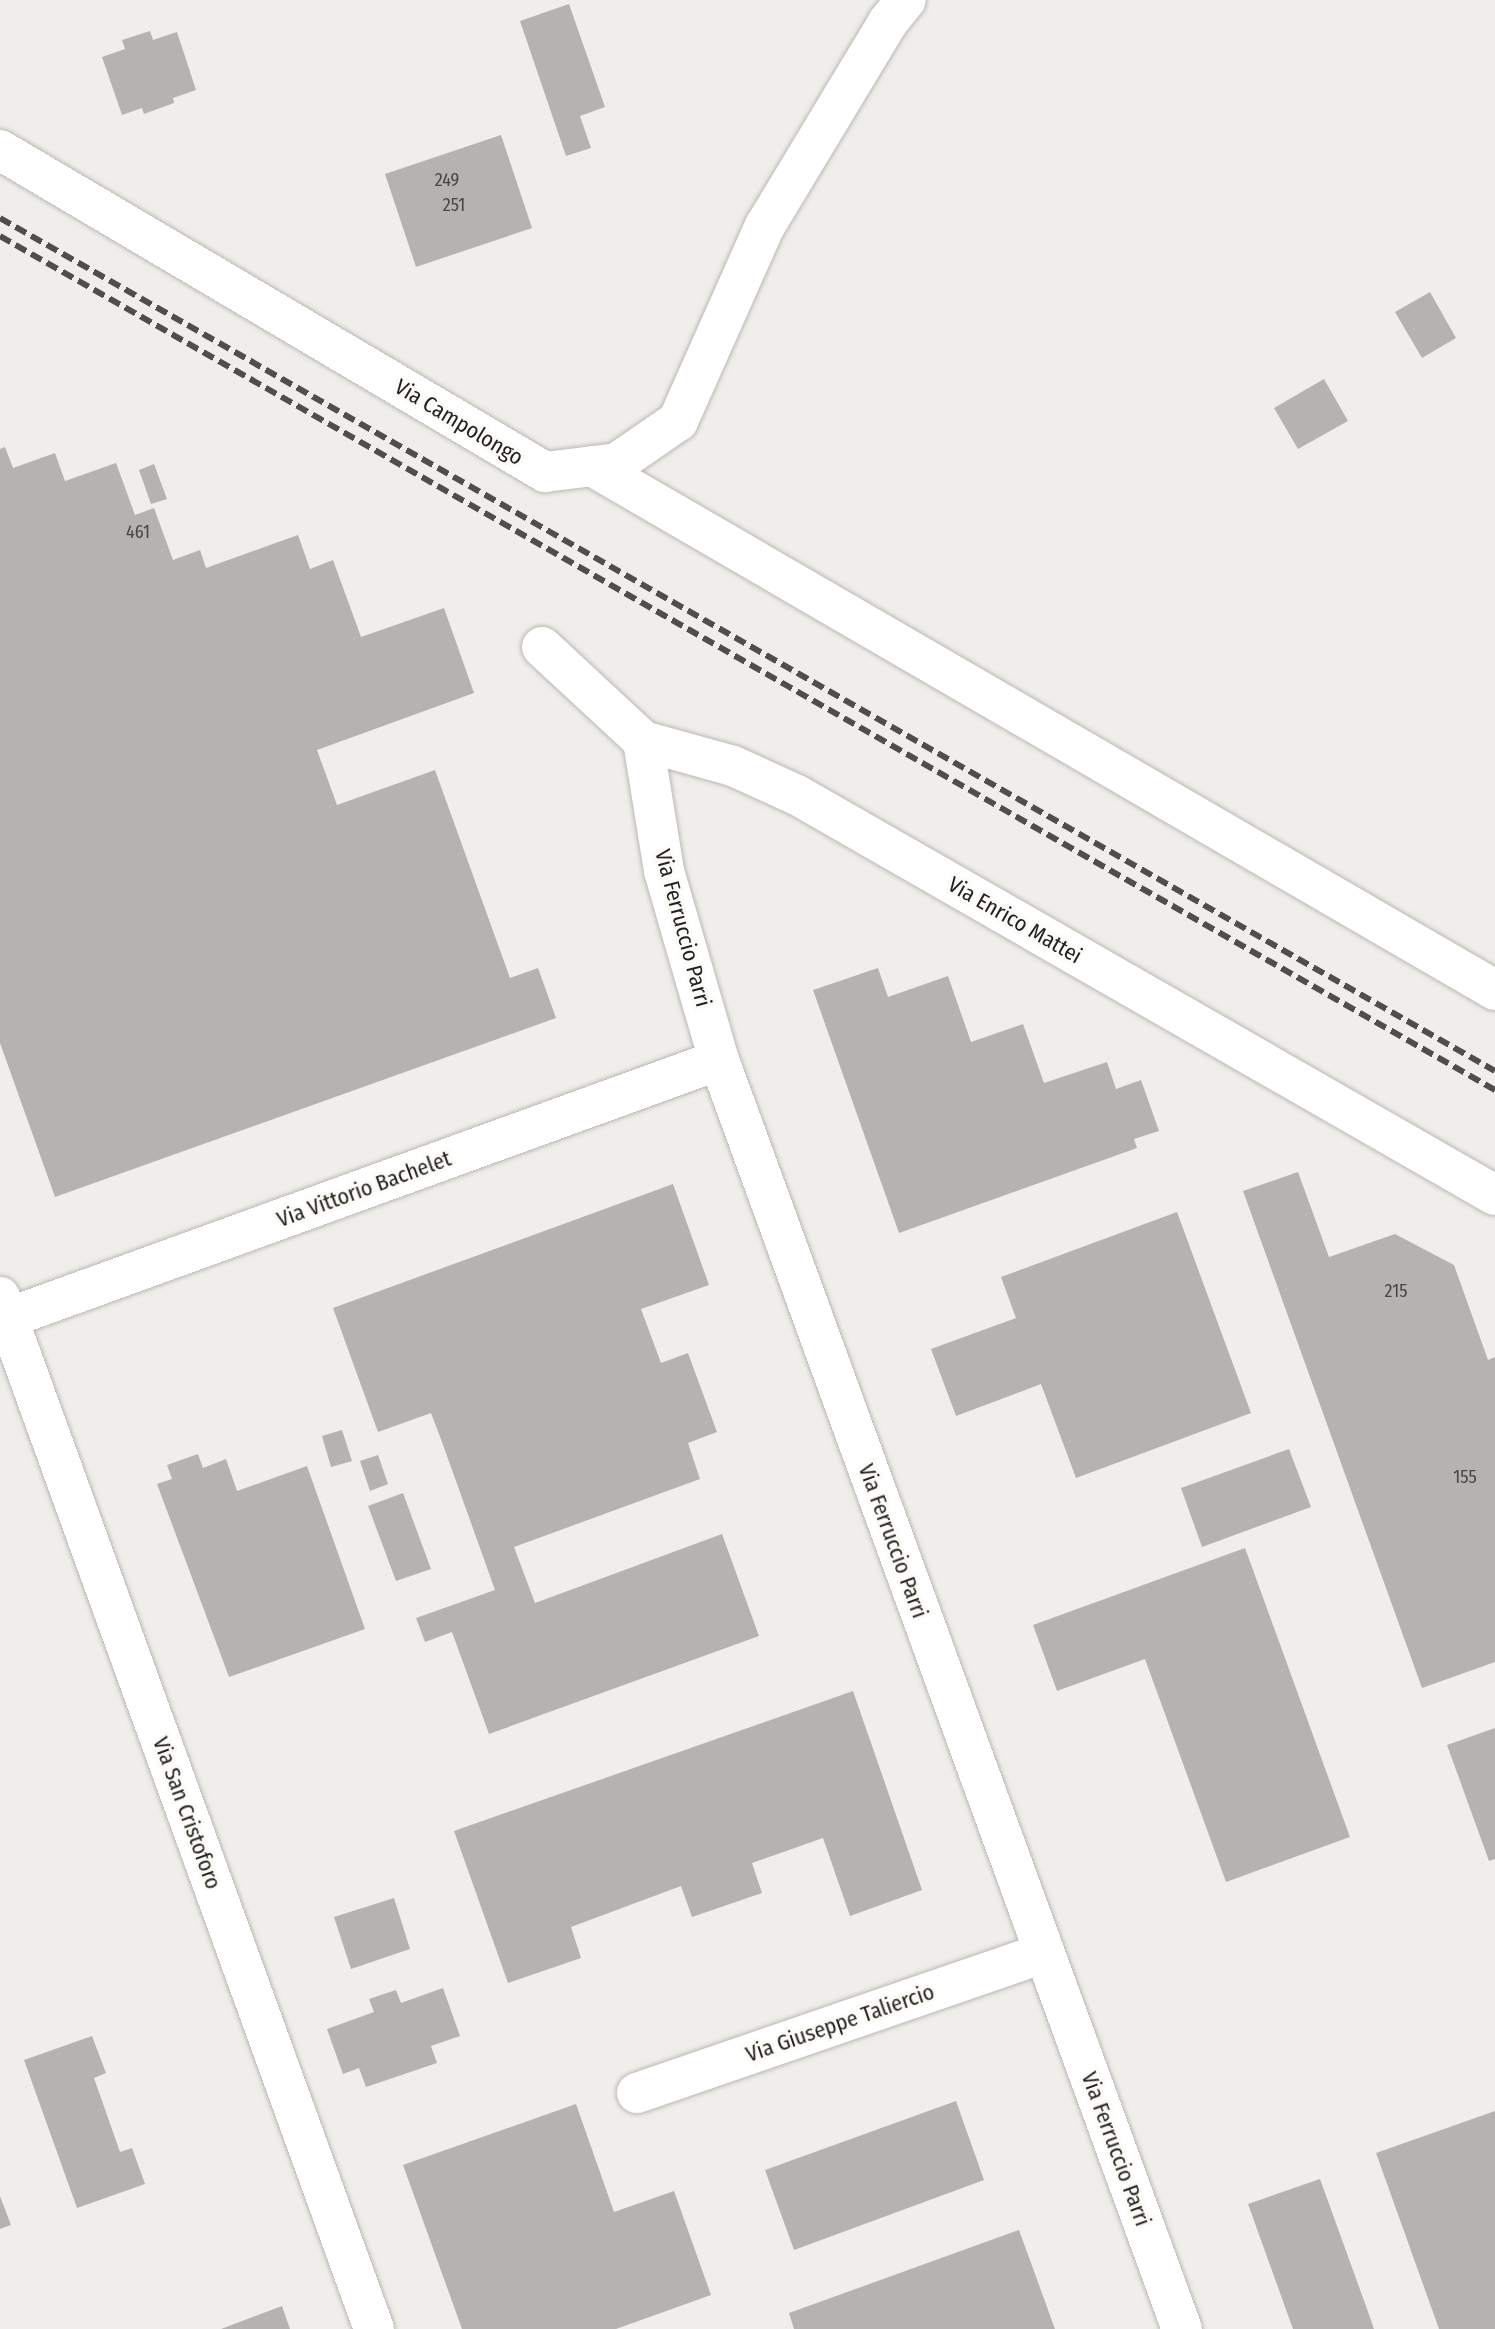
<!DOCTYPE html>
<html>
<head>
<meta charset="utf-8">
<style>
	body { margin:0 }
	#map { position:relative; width:1495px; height:2329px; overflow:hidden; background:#f0eeea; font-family:"Fira Sans Condensed",sans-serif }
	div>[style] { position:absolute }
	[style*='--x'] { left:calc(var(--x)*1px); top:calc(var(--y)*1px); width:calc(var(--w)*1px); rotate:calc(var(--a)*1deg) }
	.building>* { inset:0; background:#b5b3b0 }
	.roads { filter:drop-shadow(0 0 2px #bab8b4) drop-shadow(0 0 2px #bab8b4) }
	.minor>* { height:40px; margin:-20px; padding:0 20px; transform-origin:20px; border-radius:20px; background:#fff }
	.rail>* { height:6px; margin-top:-3px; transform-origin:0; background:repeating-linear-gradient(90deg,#4f4e4c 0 12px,transparent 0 18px) }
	span { translate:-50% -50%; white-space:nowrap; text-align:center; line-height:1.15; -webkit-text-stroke:7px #fdfbf7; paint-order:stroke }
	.number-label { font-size:18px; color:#474644 }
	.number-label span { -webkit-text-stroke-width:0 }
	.street-label { font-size:22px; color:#222220 }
</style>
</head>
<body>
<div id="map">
	<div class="building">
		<div style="clip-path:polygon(569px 4px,605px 107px,580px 116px,591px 148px,566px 156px,520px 21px)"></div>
		<div style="clip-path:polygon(150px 31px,153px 40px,177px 32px,196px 90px,173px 98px,174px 103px,144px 114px,142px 108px,122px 115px,102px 57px,125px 49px,122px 40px)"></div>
		<div style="clip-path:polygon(501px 135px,532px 228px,416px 267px,385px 174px)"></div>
		<div style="clip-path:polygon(1430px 292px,1456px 338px,1422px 358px,1395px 312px)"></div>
		<div style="clip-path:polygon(1324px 379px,1348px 421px,1298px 449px,1274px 408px)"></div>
		<div style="clip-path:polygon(5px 447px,13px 468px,55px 453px,65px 481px,116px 463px,135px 515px,154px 508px,173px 560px,200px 550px,206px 568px,298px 535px,310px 569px,333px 560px,361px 637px,444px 608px,474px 693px,317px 750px,337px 805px,435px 770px,510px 978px,538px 968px,556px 1018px,55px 1197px,0 1043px,0 449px)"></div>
		<div style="clip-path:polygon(154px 464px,167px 499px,151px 504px,139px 470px)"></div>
		<div style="clip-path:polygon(878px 968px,888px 997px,948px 976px,971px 1042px,1023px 1024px,1044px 1083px,1107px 1062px,1116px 1089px,1141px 1080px,1159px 1131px,1134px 1139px,1137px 1148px,899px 1233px,813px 990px)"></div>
		<div style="clip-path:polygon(1298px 1172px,1329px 1257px,1395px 1234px,1454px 1265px,1488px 1360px,1495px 1357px,1495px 1662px,1422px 1688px,1243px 1191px)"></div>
		<div style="clip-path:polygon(673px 1184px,709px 1285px,641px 1309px,661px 1363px,688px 1353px,717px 1432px,688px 1443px,700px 1479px,514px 1547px,535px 1603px,722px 1534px,759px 1636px,489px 1734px,452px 1632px,425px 1642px,416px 1618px,495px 1590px,442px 1442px,431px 1413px,378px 1432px,333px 1308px)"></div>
		<div style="clip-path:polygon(1177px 1212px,1251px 1413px,1076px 1478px,1041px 1384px,956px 1416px,931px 1349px,1016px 1318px,1001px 1277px)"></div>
		<div style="clip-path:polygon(342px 1430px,352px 1461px,331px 1467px,322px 1436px)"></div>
		<div style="clip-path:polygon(1289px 1449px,1311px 1507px,1202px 1547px,1181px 1488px)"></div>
		<div style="clip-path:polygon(198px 1454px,203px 1468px,226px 1459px,237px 1491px,307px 1466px,365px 1629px,229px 1677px,157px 1484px,172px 1479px,167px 1465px)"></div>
		<div style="clip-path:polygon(378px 1455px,388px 1484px,370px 1491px,360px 1461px)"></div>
		<div style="clip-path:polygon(403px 1493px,431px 1569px,396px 1581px,368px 1506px)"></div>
		<div style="clip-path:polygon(1245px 1548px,1350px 1837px,1226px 1882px,1145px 1659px,1057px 1691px,1033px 1625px)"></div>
		<div style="clip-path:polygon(853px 1691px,922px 1890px,850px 1916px,823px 1838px,752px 1863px,762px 1893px,692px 1917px,681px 1886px,571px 1927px,581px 1958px,508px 1983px,454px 1831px)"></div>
		<div style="clip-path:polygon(1495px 1728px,1495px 1859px,1489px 1861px,1447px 1745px)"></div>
		<div style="clip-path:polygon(394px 1898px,410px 1949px,351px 1969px,334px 1917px)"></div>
		<div style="clip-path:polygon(443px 1988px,460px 2036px,431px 2046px,437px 2063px,366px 2087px,359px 2068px,343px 2074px,327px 2029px,374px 2012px,369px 1999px,396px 1990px,401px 2003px)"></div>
		<div style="clip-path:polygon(92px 2036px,106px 2073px,94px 2078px,120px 2152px,132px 2148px,145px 2184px,77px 2208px,24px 2060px)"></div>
		<div style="clip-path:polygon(956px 2101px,984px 2180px,794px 2250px,765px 2170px)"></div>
		<div style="clip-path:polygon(576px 2104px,614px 2212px,674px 2191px,711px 2295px,616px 2329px,462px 2329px,403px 2165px)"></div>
		<div style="clip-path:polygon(1495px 2111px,1495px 2329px,1439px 2329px,1376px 2153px)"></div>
		<div style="clip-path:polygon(1320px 2179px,1371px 2320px,1374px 2329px,1293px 2329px,1248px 2204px)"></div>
		<div style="clip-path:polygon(0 2196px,11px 2225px,0 2229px)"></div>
		<div style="clip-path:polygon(1019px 2230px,1055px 2329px,794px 2329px,789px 2313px)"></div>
		<div style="clip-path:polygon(282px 2306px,290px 2329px,221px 2329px)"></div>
	</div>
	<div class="roads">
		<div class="minor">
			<div style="--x:0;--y:150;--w:633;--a:30.58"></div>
			<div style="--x:545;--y:472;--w:73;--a:-7.1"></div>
			<div style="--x:617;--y:463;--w:74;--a:-34.5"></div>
			<div style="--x:678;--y:421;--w:214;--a:-66"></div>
			<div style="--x:765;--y:226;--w:238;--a:-58.9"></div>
			<div style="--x:888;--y:22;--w:28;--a:-51"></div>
			<div style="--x:592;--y:466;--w:1044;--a:30.13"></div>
			<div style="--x:542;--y:647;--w:138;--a:42.9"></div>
			<div style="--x:643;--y:741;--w:93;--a:15.5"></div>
			<div style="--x:733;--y:766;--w:70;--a:24.4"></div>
			<div style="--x:797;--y:795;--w:804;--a:29.82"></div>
			<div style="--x:643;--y:741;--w:132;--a:80.8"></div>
			<div style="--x:664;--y:871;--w:197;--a:73.8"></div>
			<div style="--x:719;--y:1060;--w:1351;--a:69.96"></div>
			<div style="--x:0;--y:1297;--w:1098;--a:70.08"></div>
			<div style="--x:8;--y:1318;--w:756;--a:-19.94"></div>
			<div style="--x:637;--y:2093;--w:429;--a:-19"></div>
		</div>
	</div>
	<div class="rail">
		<div style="--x:0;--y:218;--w:1721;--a:29.71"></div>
		<div style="--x:0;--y:236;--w:1722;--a:29.74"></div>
	</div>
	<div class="number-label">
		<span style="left:447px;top:180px">249</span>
		<span style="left:454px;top:205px">251</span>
		<span style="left:138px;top:532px">461</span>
		<span style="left:1396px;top:1291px">215</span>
		<span style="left:1465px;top:1477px">155</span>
	</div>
	<div class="street-label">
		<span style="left:459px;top:422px;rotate:31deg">Via Campolongo</span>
		<span style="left:1015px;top:920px;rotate:30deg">Via Enrico Mattei</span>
		<span style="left:683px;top:928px;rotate:75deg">Via Ferruccio Parri</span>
		<span style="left:364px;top:1189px;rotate:-20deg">Via Vittorio Bachelet</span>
		<span style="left:893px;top:1541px;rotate:70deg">Via Ferruccio Parri</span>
		<span style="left:187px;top:1813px;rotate:70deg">Via San Cristoforo</span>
		<span style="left:840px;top:2023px;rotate:-19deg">Via Giuseppe Taliercio</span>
		<span style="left:1116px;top:2149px;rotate:70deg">Via Ferruccio Parri</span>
	</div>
</div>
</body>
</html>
